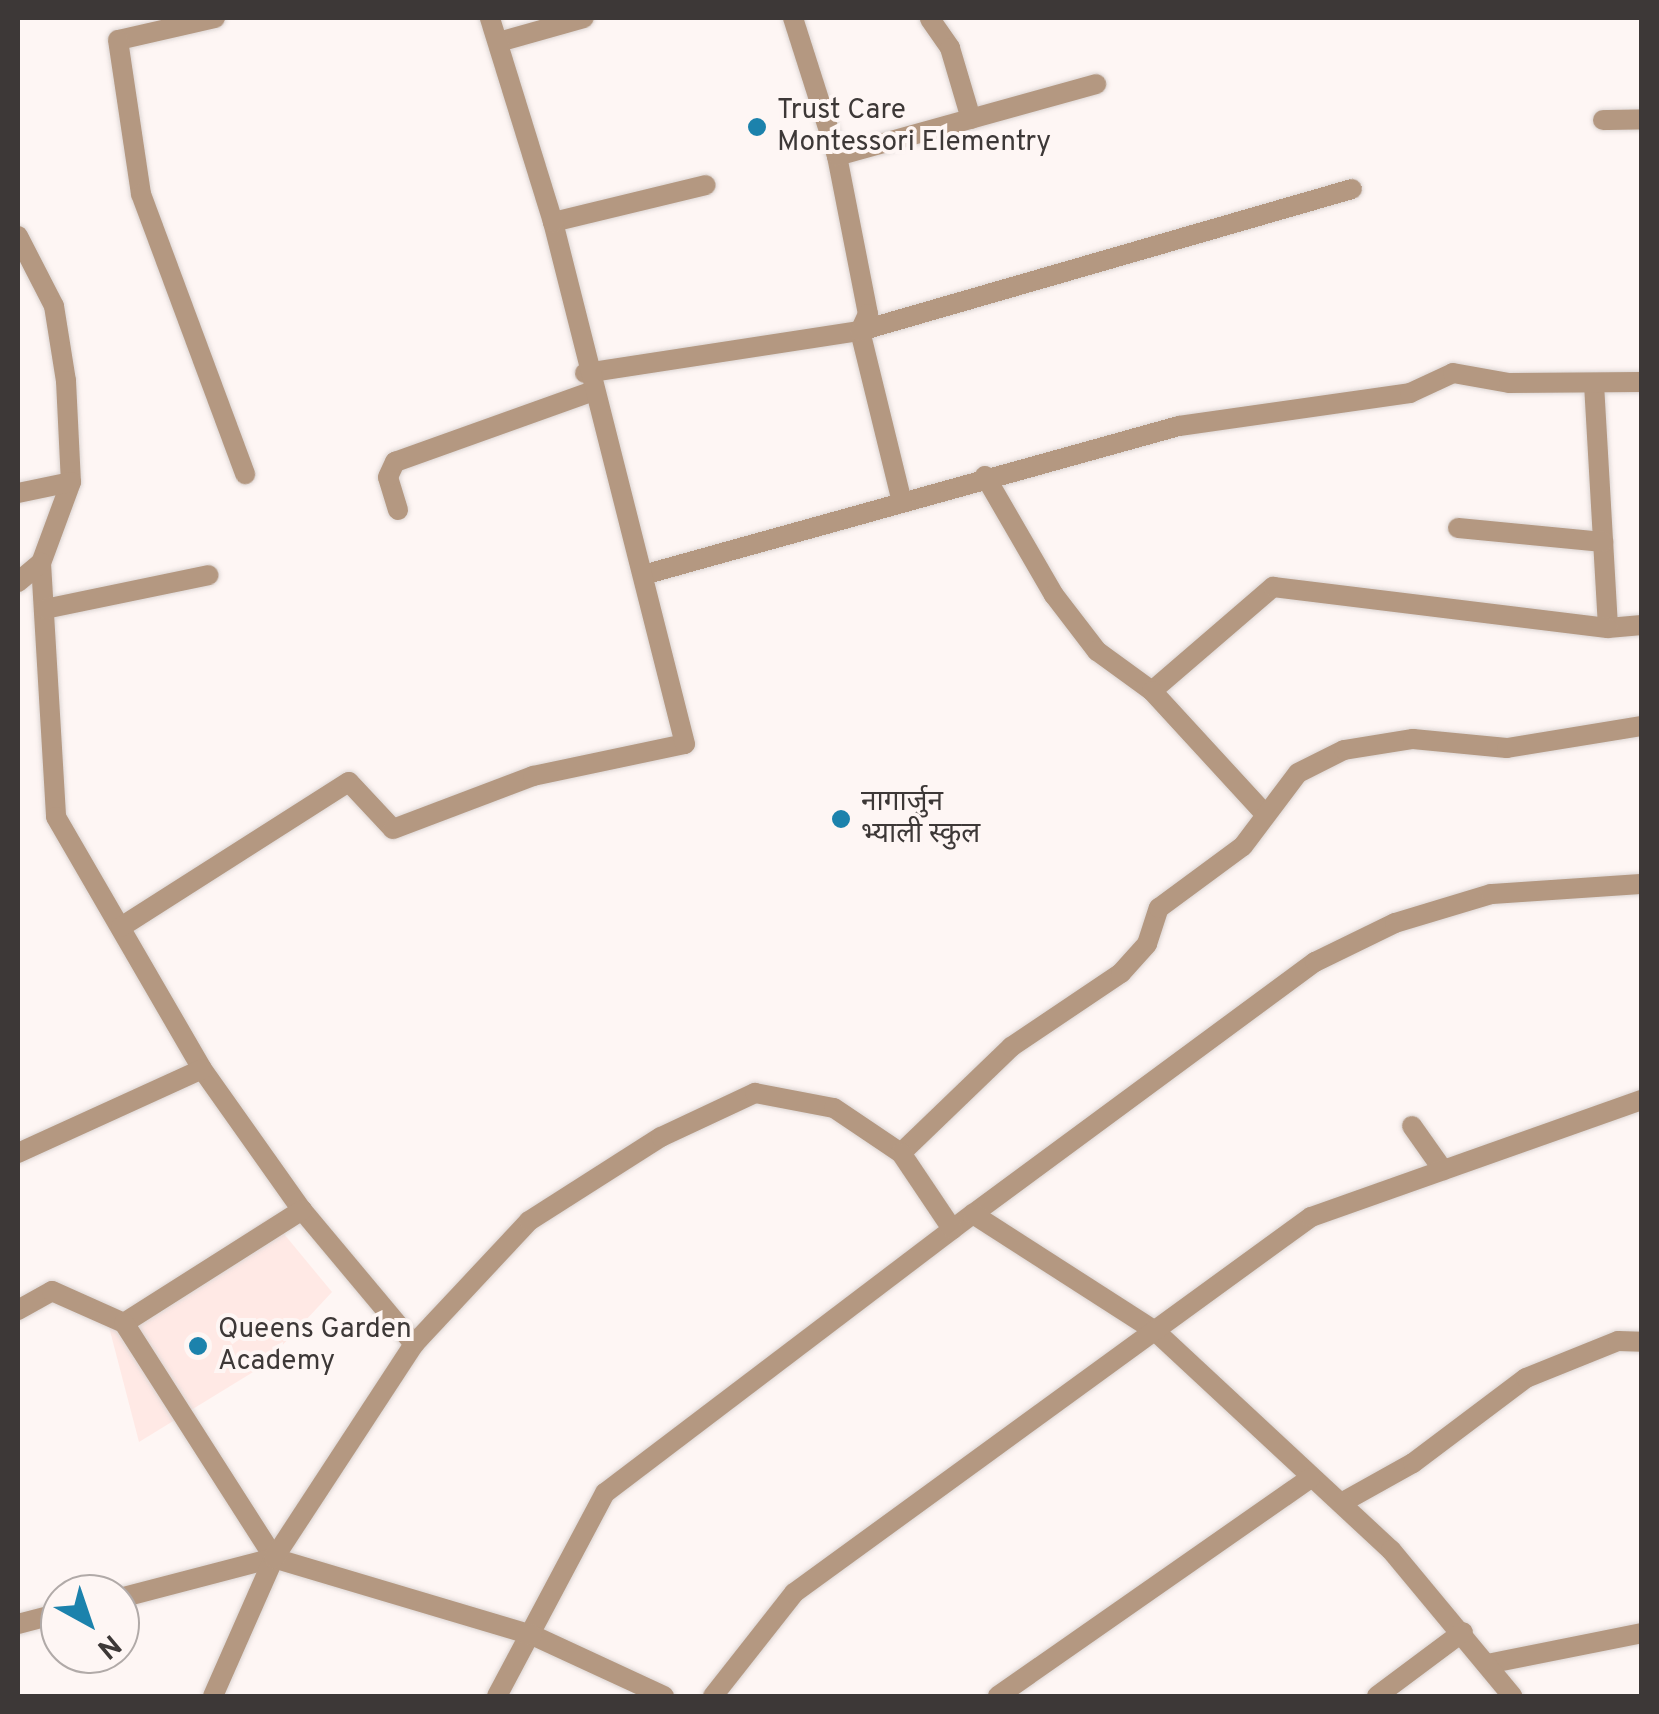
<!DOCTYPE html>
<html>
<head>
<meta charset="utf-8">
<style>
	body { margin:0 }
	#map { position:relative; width:1659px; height:1714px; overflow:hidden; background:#fef6f4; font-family:Overpass,"Noto Sans Devanagari",sans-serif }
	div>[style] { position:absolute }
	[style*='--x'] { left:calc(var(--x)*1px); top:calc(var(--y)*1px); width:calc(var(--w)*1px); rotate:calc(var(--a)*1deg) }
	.built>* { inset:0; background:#ffe9e5 }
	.roads { filter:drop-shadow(0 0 2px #dbd4d2) drop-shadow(0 0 2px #dbd4d2) }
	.minor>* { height:20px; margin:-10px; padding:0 10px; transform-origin:10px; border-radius:10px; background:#b49881 }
	.dots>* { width:28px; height:28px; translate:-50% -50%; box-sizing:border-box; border:5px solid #fef6f4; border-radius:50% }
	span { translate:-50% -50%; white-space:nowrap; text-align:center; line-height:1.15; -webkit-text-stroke:8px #fef6f4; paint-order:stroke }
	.poi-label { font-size:28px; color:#3d3837 }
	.left { translate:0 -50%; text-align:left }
	.frame { position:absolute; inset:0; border:20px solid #3d3837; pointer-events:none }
	.north { position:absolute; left:40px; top:1574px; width:100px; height:100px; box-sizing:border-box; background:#fef6f4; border:2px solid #b1aaa8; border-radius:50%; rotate:140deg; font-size:28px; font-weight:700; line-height:40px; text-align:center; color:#3d3837 }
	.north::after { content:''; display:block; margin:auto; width:35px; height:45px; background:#1c82ac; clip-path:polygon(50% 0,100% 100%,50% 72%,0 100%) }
</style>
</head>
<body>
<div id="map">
	<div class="built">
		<div style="clip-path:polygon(270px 1217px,332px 1292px,263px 1366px,139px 1442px,109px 1327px)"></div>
	</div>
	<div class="roads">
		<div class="minor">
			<div style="--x:215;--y:18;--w:99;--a:167.2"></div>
			<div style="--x:118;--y:40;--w:156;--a:81.5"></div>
			<div style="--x:141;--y:194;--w:299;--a:69.6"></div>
			<div style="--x:793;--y:18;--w:145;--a:72.3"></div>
			<div style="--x:837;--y:156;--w:161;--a:78.9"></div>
			<div style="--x:868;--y:314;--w:19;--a:115"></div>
			<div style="--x:860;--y:331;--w:172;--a:76.2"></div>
			<div style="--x:930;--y:19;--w:35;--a:55"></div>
			<div style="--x:950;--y:48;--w:74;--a:73.5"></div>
			<div style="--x:499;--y:42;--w:88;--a:-15.8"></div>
			<div style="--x:1603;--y:120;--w:39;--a:-1"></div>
			<div style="--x:837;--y:156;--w:269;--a:-15.5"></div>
			<div style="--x:553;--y:222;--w:157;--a:-13.6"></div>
			<div style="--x:18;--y:236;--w:79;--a:62.8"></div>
			<div style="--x:54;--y:306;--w:76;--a:80.9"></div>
			<div style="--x:66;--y:381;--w:101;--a:87.2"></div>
			<div style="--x:71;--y:482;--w:86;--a:110.3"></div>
			<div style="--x:41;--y:563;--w:254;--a:86.6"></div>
			<div style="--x:56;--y:817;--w:291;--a:59.9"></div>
			<div style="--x:202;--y:1069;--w:173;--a:54.7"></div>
			<div style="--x:302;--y:1210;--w:175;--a:50.1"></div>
			<div style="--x:585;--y:373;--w:278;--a:-8.7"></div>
			<div style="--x:860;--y:331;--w:512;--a:-16.1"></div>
			<div style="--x:1594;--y:384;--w:244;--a:86.7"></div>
			<div style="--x:1608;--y:628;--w:34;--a:-5"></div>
			<div style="--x:985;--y:476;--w:138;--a:59.9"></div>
			<div style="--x:1054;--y:595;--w:71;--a:52.5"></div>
			<div style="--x:1097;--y:651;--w:68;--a:36"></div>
			<div style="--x:1152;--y:691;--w:160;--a:-40.7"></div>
			<div style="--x:1273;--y:587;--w:337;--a:7"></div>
			<div style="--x:18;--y:493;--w:54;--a:-11.7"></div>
			<div style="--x:398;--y:510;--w:34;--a:-107"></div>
			<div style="--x:388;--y:477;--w:17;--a:-65"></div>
			<div style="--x:395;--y:462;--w:207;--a:-19.7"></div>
			<div style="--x:1458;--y:528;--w:146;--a:5.5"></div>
			<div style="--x:643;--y:575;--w:556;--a:-15.54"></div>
			<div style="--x:1179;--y:426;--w:233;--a:-8.1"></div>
			<div style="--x:1410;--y:393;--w:47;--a:-24.9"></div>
			<div style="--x:1453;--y:373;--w:57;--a:10.1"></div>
			<div style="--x:1509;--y:383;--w:133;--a:-0.4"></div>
			<div style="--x:18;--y:582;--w:30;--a:-40"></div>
			<div style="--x:45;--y:609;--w:167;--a:-11.7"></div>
			<div style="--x:1152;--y:691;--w:166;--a:47.4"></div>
			<div style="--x:121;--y:927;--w:270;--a:-32.5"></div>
			<div style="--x:349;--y:782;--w:64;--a:46.9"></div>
			<div style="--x:393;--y:829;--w:150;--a:-20.7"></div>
			<div style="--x:533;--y:776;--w:155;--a:-11.9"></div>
			<div style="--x:685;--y:744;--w:538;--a:-104.19"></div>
			<div style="--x:553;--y:222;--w:214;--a:-107.2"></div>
			<div style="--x:1412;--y:1126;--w:54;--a:54.8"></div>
			<div style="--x:18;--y:1153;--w:202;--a:-24.5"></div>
			<div style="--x:901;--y:1153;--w:153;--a:-43.9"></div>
			<div style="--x:1011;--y:1047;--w:133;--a:-33.9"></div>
			<div style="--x:1121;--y:973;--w:39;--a:-48"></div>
			<div style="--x:1147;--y:944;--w:38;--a:-72"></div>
			<div style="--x:1159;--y:908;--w:104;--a:-36.4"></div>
			<div style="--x:1243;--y:846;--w:91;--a:-53"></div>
			<div style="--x:1298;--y:773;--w:51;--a:-26.6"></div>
			<div style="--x:1344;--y:750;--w:70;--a:-9.1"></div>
			<div style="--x:1413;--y:739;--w:94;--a:5.5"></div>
			<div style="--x:1507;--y:748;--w:137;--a:-9.3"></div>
			<div style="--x:973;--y:1214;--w:425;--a:-36.4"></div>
			<div style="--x:1315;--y:962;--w:89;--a:-26"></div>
			<div style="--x:1395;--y:923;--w:100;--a:-16.8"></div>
			<div style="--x:1491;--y:894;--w:151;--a:-3.8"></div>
			<div style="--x:18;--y:1310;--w:39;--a:-29"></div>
			<div style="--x:52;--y:1291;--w:79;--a:24"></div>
			<div style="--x:124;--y:1323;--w:211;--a:-32.4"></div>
			<div style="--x:124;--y:1323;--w:279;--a:57.4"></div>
			<div style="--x:1343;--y:1502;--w:80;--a:-29.1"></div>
			<div style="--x:1413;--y:1463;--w:141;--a:-37"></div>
			<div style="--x:1526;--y:1378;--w:99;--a:-21.9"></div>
			<div style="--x:1618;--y:1341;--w:24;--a:2"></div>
			<div style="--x:120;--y:1598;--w:159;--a:-14.6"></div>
			<div style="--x:18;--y:1624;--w:43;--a:-14.7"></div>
			<div style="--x:1487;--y:1664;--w:158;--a:-11.3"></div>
			<div style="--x:213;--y:1696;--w:151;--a:-66.2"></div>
			<div style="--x:497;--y:1696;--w:230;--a:-62"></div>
			<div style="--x:605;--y:1493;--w:462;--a:-37.2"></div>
			<div style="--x:973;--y:1214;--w:215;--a:32.7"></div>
			<div style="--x:1154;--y:1330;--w:323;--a:42.9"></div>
			<div style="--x:1391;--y:1550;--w:190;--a:50.3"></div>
			<div style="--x:664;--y:1696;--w:145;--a:-155.2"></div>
			<div style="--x:532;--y:1635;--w:269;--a:-163.4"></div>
			<div style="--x:274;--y:1558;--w:256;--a:-56.8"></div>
			<div style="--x:414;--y:1344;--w:168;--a:-46.9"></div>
			<div style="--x:529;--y:1221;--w:156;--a:-32.5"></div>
			<div style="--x:661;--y:1137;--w:104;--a:-25.1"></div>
			<div style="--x:755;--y:1093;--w:80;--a:10.8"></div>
			<div style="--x:834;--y:1108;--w:81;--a:33.9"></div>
			<div style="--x:901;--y:1153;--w:92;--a:56.1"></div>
			<div style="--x:713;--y:1696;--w:131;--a:-51.8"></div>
			<div style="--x:794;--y:1593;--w:639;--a:-36.03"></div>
			<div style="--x:1311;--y:1217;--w:351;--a:-19.5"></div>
			<div style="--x:998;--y:1696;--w:381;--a:-34.9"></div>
			<div style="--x:1377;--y:1696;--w:107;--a:-36.7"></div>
		</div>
	</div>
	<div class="dots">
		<div style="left:757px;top:127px;background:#1c82ac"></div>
		<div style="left:841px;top:819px;background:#1c82ac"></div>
		<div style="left:198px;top:1346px;background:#1c82ac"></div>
	</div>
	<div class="poi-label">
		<span class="left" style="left:777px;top:127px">Trust Care<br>Montessori Elementry</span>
		<span class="left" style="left:861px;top:819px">नागार्जुन<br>भ्याली स्कुल</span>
		<span class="left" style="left:218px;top:1346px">Queens Garden<br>Academy</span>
	</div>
	<div class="frame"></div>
	<div class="north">N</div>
</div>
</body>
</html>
